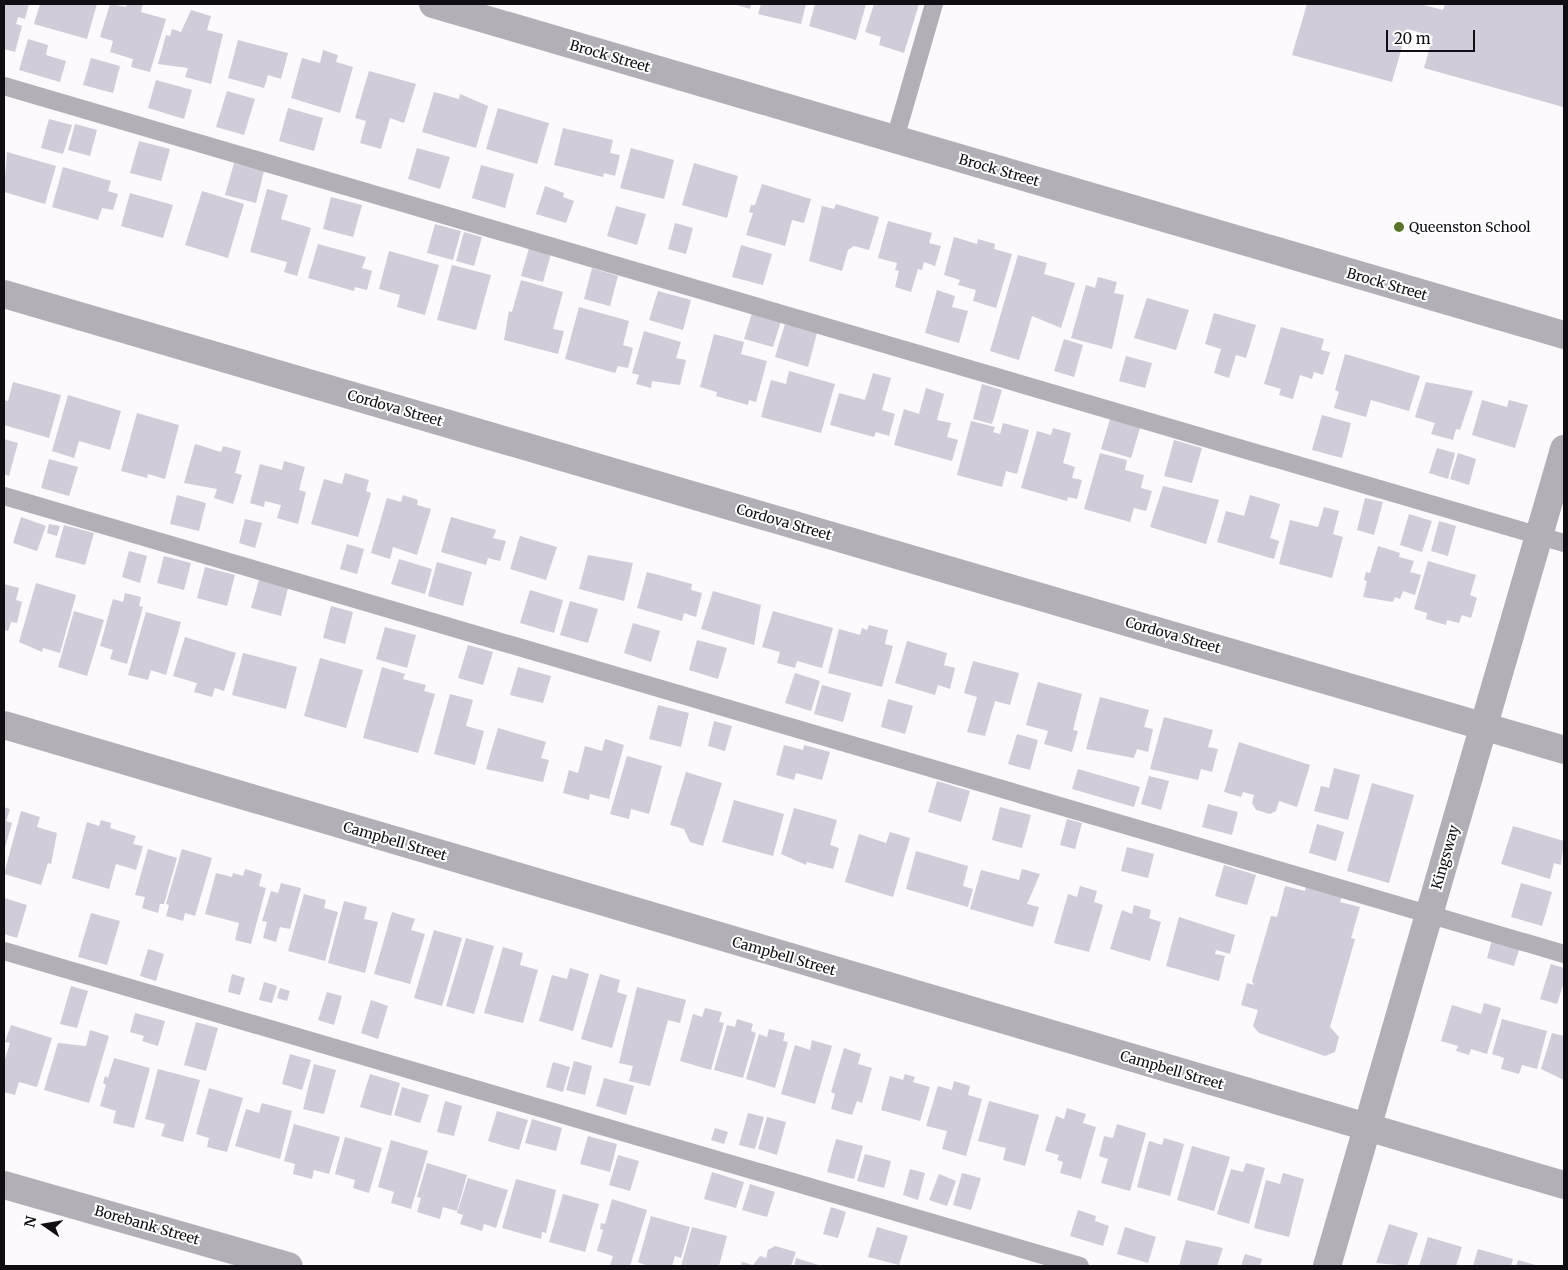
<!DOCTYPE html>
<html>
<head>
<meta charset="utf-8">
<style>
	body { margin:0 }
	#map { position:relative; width:1568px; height:1270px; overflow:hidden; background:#fcfafd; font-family:Merriweather,serif }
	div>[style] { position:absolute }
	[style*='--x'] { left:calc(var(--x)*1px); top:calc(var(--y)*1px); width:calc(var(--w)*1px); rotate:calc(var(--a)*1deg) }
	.building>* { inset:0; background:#d2cbd9 }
	.service>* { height:18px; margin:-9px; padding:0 9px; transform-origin:9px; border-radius:9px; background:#b2b0b6 }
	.minor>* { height:28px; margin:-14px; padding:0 14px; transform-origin:14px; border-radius:14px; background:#b2b0b6 }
	.dots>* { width:14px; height:14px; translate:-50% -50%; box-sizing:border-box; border:2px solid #fff; border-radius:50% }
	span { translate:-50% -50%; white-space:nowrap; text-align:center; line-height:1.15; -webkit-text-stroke:4px #fff; paint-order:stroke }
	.street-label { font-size:14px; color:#100e13 }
	.poi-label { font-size:14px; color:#100e13 }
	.left { translate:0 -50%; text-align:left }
	.frame { position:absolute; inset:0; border:5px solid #100e13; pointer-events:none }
	.north { position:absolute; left:20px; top:1200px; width:50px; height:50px; -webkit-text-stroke:4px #fff; paint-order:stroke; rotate:283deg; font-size:14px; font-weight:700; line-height:20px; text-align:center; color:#100e13 }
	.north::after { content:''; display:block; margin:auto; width:18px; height:22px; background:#100e13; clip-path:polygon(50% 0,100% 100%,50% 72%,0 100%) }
	.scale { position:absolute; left:1386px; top:30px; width:89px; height:22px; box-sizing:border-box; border:2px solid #100e13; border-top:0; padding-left:6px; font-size:15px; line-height:18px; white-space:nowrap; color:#100e13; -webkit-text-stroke:4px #fff; paint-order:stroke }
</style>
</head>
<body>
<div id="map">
	<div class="building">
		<div style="clip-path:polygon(4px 4px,29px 4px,25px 19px,18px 17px,16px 24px,22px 26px,15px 52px,4px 49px)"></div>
		<div style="clip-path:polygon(40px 4px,97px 4px,87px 39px,34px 24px)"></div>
		<div style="clip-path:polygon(110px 4px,126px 7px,127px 4px,143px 4px,141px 12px,166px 19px,150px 72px,131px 67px,133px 59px,110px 52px,113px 41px,100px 37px)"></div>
		<div style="clip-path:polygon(734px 4px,751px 4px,750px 9px)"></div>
		<div style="clip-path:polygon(761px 4px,806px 4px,801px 24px,758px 14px)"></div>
		<div style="clip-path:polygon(815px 4px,866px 4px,856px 40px,809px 26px)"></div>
		<div style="clip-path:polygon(874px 4px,919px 4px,904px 53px,879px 45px,881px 37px,865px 32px)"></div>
		<div style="clip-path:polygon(1307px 4px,1420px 4px,1443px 10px,1445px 4px,1564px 4px,1563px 107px,1424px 68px,1433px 36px,1407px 29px,1392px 82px,1292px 55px)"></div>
		<div style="clip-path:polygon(191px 10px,211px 16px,207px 30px,223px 34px,211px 84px,185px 77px,188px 68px,158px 64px,166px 35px,170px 36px,172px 29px,181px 32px)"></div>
		<div style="clip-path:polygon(28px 39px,48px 45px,46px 55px,66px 61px,60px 82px,19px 70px)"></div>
		<div style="clip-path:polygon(238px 40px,288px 53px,281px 79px,268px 75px,264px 88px,228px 78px)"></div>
		<div style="clip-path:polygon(323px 50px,338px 55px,336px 62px,353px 67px,340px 113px,291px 98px,302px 58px,320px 63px)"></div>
		<div style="clip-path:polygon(91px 58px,120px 66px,113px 93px,83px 85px)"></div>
		<div style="clip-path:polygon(369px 71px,416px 84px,404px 123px,390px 118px,381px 149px,360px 143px,366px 121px,355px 118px)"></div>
		<div style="clip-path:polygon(156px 80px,192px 90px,184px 119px,148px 108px)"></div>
		<div style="clip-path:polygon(227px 91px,255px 99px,244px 135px,216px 127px)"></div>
		<div style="clip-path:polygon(434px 92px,459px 99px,460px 94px,488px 106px,476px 148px,422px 132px)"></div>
		<div style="clip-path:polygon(288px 108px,323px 118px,314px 151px,279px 141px)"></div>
		<div style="clip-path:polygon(498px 108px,549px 123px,537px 164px,486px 149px)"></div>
		<div style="clip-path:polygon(49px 119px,72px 125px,63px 154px,41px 148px)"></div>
		<div style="clip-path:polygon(75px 124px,97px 130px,90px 156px,68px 150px)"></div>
		<div style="clip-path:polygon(563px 128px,613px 140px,610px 153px,620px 155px,615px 176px,604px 173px,603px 177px,554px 165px)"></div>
		<div style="clip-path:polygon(139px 141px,170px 149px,161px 181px,130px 173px)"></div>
		<div style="clip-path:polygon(417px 148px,450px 157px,440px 189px,408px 179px)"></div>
		<div style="clip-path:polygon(631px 148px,674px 160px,664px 199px,620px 188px)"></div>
		<div style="clip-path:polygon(7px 152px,56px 166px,45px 204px,4px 192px)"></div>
		<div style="clip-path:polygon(234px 163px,264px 171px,256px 203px,225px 195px)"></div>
		<div style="clip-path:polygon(694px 163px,738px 176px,727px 218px,682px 205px)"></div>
		<div style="clip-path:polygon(481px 165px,514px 174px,505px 208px,472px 198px)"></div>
		<div style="clip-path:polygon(63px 167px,111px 181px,108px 191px,118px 194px,113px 210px,102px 208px,98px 220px,52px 207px)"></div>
		<div style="clip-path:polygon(762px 184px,811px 199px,804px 223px,792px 220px,785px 246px,746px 235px,753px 213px,749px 212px,751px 205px,755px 205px)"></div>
		<div style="clip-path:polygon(545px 186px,564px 193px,563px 197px,574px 201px,566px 223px,536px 214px)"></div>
		<div style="clip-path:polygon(267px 189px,288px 195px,281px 219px,311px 228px,297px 276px,284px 272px,287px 262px,250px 252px)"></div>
		<div style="clip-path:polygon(202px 191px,244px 204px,228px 258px,185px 245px)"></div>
		<div style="clip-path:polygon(130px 193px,173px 205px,163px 238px,121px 226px)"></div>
		<div style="clip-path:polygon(331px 197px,362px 205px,353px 237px,323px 229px)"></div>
		<div style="clip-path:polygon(836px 204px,879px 217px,869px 250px,854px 246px,848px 250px,842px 271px,809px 261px,822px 206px,834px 209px)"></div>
		<div style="clip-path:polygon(616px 206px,646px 214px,637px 245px,607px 236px)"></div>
		<div style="clip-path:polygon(888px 221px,932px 233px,929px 243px,941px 246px,935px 266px,924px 262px,922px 270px,918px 269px,911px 292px,895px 287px,899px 271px,895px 270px,897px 263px,878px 258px)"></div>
		<div style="clip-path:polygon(675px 223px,693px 228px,686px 254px,668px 249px)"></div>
		<div style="clip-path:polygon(435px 224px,461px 231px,453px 260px,427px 253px)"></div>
		<div style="clip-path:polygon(464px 232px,482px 237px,474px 266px,456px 261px)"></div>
		<div style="clip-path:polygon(954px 237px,977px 244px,978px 239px,995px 244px,994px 249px,1012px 254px,996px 308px,973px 301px,976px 290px,958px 285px,960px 280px,944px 275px)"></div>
		<div style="clip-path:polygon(318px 244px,366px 257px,362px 268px,372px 271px,367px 290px,355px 287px,354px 291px,308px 278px)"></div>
		<div style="clip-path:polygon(741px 245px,772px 254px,763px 285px,732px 277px)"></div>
		<div style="clip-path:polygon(529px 248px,551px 254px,543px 282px,521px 276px)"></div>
		<div style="clip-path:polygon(389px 251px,439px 265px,425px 315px,397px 307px,400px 295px,379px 289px)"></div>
		<div style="clip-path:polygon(1018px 255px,1047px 263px,1044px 274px,1075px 283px,1061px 328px,1032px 316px,1019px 360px,990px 351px)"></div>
		<div style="clip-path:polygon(452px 265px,491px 275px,476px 330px,437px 320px)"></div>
		<div style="clip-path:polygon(592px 268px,618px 276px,610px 306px,584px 299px)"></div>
		<div style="clip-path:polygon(1098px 277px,1117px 282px,1114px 293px,1124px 295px,1112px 349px,1071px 338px,1086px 285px,1095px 288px)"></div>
		<div style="clip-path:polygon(521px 280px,563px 292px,553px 329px,564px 331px,558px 354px,504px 340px,509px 311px,512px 312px)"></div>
		<div style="clip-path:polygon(937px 290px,955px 296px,952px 307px,968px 311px,959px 343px,925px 333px)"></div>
		<div style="clip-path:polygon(658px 291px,691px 300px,683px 330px,649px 320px)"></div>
		<div style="clip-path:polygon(1147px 298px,1189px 310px,1176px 350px,1134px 338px)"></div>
		<div style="clip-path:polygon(579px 307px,629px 321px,623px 345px,633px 348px,628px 368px,618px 366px,615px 373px,565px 359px)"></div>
		<div style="clip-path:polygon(752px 313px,781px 321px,773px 347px,744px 339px)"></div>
		<div style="clip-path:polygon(1214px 313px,1256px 325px,1246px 358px,1236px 355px,1229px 378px,1214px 373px,1221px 349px,1205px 344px)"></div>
		<div style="clip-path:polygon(785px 324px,817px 333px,808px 367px,775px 357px)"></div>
		<div style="clip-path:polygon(1281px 327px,1324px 339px,1321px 350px,1330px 352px,1323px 375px,1314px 372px,1312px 379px,1300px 375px,1293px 399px,1279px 395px,1281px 389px,1264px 384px)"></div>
		<div style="clip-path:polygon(644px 331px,681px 342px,676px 358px,686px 360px,680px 385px,652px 381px,651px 388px,636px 384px,639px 375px,632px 373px)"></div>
		<div style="clip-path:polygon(714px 334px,744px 342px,741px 354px,767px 361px,756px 402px,749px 400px,748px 405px,716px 396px,717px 392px,700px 387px)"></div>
		<div style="clip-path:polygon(1064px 339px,1083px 345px,1074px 377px,1054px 371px)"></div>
		<div style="clip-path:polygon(1345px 354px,1420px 376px,1409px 411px,1371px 400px,1366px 417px,1334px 408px,1339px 392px,1335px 390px)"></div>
		<div style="clip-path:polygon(1126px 356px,1152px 363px,1145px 388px,1119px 381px)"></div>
		<div style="clip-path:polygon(789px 371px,835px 384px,821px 433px,761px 417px,771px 380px,786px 384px)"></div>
		<div style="clip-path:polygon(873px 373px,891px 378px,882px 410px,895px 414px,889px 436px,876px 432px,874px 437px,830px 425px,839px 393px,865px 400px)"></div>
		<div style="clip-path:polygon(13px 382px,61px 395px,49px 438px,4px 425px,4px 400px,8px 401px)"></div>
		<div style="clip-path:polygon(1426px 382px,1473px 391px,1460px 430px,1456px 429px,1453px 440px,1431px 434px,1435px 423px,1415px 417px)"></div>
		<div style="clip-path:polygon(982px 384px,1002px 390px,992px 424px,973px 419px)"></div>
		<div style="clip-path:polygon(926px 388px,944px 394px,937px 420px,951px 423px,947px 437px,958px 440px,952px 461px,894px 445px,904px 409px,919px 414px)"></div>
		<div style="clip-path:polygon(68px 395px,121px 411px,110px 450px,79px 441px,74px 458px,52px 451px)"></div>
		<div style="clip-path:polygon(1482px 400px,1507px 407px,1509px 400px,1528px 405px,1515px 448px,1472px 435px)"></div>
		<div style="clip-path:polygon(137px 413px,179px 425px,165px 479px,148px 474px,147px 478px,121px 471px)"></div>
		<div style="clip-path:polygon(1322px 415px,1351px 423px,1342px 458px,1312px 450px)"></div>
		<div style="clip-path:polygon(1110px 419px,1140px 428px,1131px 458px,1101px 449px)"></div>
		<div style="clip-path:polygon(971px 421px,995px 427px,993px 432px,1000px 434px,1003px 423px,1029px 430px,1017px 474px,1006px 471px,1002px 487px,957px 475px)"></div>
		<div style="clip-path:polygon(1053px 428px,1071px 433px,1063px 463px,1075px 467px,1072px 478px,1082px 480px,1077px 499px,1068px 497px,1067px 501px,1021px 488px,1037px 431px,1051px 435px)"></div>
		<div style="clip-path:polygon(4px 439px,18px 443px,9px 476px,4px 474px)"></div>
		<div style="clip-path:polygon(1174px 440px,1202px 448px,1192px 483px,1164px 476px)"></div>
		<div style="clip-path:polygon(195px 444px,221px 452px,223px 446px,241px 451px,235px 473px,242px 475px,233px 504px,214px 498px,217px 489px,184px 483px)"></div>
		<div style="clip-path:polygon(1437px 448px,1455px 453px,1448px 479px,1429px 473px)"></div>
		<div style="clip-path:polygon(1100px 453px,1127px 460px,1125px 470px,1144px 475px,1141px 488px,1152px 491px,1146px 511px,1134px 508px,1130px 522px,1084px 509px)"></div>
		<div style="clip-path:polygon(1458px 453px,1476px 459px,1469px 485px,1450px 479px)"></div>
		<div style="clip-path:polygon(49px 459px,78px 467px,69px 496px,41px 488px)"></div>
		<div style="clip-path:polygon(284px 461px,305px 467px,299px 490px,306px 492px,298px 524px,277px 518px,281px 505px,265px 501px,264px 507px,250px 503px,260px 464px,282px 470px)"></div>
		<div style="clip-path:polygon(345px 473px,369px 480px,366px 491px,371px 493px,358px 537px,311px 524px,324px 479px,342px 484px)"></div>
		<div style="clip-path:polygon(1163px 486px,1219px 500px,1206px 544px,1150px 527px)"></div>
		<div style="clip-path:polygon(177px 495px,206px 503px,199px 531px,170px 524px)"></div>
		<div style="clip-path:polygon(403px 495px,418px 500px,417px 505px,431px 509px,417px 555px,393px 547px,390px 559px,371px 553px,387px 498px,401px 502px)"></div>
		<div style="clip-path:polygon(1250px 495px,1280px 504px,1270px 538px,1279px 541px,1274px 559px,1217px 542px,1226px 511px,1244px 516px)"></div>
		<div style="clip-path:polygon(1365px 498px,1383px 502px,1374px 535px,1357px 530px)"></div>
		<div style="clip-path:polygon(1324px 507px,1339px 511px,1333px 534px,1343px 537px,1332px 578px,1279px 564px,1290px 520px,1318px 527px)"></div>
		<div style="clip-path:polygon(1409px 514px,1432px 521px,1422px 552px,1400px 545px)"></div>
		<div style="clip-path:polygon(21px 517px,46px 526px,37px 551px,13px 543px)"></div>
		<div style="clip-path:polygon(451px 517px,496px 530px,493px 538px,506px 541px,500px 561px,488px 558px,486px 565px,441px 552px)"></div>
		<div style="clip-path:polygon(245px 519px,262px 523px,255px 548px,239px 543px)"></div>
		<div style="clip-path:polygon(1439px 521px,1456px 526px,1448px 556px,1431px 551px)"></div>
		<div style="clip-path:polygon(49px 524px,60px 526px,57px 536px,47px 533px)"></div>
		<div style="clip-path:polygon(64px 525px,94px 533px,85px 565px,55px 557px)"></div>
		<div style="clip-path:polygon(520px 536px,557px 547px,546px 580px,510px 569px)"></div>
		<div style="clip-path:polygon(347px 544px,364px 549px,357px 574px,340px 569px)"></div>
		<div style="clip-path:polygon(1378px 546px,1400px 553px,1399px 557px,1414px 561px,1410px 572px,1421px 575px,1415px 595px,1403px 591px,1400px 599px,1395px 597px,1393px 602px,1363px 597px,1367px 581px,1364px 580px,1366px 572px,1370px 573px)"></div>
		<div style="clip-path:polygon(129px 551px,147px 556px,140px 583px,122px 577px)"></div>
		<div style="clip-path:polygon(588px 555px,633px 563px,624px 601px,579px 589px)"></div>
		<div style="clip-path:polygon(164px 556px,191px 563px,184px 590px,157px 583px)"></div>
		<div style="clip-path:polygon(399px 559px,432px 569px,425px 594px,391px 584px)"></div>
		<div style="clip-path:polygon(1428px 561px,1476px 575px,1470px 595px,1477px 598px,1471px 618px,1462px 615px,1459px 623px,1447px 620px,1446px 625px,1426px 619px,1427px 613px,1414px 609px)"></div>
		<div style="clip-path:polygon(437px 562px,472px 572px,463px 606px,428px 596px)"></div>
		<div style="clip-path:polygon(205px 567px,235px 575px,227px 606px,197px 598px)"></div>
		<div style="clip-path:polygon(647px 572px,692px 584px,691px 590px,702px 593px,696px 617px,684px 613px,682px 621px,637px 608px)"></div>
		<div style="clip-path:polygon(259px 580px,288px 588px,281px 616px,251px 608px)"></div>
		<div style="clip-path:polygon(36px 583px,76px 595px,60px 653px,43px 648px,42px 652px,19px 642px)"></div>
		<div style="clip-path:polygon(4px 584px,19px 588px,16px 600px,22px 602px,17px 623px,11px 622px,8px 631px,4px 630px)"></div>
		<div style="clip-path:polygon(530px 590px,563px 600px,554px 633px,520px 623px)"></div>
		<div style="clip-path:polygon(713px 591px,761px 605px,754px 645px,701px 629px)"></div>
		<div style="clip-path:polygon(125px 593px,141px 597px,139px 606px,143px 607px,127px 664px,110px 659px,113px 650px,100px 646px,113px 599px,123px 602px)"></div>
		<div style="clip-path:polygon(570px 601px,598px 609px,588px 643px,560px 635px)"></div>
		<div style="clip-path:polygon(331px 606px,353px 612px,345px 644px,323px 638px)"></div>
		<div style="clip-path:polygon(74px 611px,104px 620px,87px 676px,58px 667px)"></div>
		<div style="clip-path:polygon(773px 611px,833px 628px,822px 668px,797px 661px,795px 668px,777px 663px,780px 652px,762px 647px)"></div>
		<div style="clip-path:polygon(146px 612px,181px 622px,166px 675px,151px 670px,148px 680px,128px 675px)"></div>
		<div style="clip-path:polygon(633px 623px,660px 631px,651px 662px,624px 653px)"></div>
		<div style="clip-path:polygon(869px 625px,888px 630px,885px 644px,893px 646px,882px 687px,828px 673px,839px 629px,860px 635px,862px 628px,867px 630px)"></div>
		<div style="clip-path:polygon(385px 627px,416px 635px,407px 668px,376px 659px)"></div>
		<div style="clip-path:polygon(185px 637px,236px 653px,224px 691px,215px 688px,212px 697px,194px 692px,197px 683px,173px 676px)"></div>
		<div style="clip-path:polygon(697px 640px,727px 648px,718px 679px,689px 670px)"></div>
		<div style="clip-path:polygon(907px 641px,947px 653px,944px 665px,955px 668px,950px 689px,938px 685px,935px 695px,895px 683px)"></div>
		<div style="clip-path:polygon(468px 645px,493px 652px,483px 685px,458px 678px)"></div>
		<div style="clip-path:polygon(243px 653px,297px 667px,286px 709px,232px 695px)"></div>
		<div style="clip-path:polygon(320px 658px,363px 670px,346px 728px,304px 716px)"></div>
		<div style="clip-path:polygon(973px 661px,1019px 673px,1010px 705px,995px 701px,985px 736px,967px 732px,977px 697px,964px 693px)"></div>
		<div style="clip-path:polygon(382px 667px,405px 674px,403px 679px,426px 685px,424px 691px,435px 694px,418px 753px,363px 738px)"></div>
		<div style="clip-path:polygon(518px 667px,551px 676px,543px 703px,510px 695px)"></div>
		<div style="clip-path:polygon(795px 673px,820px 681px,811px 711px,785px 703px)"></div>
		<div style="clip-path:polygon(1038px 682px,1082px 694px,1073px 730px,1078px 731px,1072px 752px,1044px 744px,1048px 731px,1026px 725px)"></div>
		<div style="clip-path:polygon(822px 685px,851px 693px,843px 722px,814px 714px)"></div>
		<div style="clip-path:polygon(450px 694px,473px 700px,466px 726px,484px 731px,475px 765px,434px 754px)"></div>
		<div style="clip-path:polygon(1100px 697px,1149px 710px,1144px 727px,1153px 729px,1148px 752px,1137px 749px,1134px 758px,1086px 749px)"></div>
		<div style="clip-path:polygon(888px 699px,913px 706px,905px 734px,881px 727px)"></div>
		<div style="clip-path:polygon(658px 705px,689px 713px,681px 747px,649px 739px)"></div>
		<div style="clip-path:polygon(1164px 717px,1213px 730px,1208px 747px,1218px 749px,1212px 772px,1201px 769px,1198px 780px,1150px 769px)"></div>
		<div style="clip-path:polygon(714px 721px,732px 726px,725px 751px,708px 746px)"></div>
		<div style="clip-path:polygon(498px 728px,546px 742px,541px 758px,549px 760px,543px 782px,486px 769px)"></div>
		<div style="clip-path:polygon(1017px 734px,1038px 740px,1030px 770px,1008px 764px)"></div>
		<div style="clip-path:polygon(605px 739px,624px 745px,609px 799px,590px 794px,589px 800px,563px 793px,569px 770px,578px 773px,585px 746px,602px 751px)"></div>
		<div style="clip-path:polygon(1239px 742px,1310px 765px,1297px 807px,1279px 801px,1276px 811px,1270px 814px,1256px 810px,1252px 803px,1254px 795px,1243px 792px,1241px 797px,1224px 792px)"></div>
		<div style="clip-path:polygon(784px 745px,803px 750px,804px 745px,830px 752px,822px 780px,796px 773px,794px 780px,776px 775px)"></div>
		<div style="clip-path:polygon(627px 756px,662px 766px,649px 814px,631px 809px,629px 819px,610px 814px)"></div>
		<div style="clip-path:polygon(1334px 768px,1360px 775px,1348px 820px,1314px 811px,1321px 786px,1329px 788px)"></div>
		<div style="clip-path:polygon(1078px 769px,1140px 787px,1134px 807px,1072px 789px)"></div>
		<div style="clip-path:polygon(686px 772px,722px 783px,703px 846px,690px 842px,684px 829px,670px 825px)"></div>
		<div style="clip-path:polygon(1149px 776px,1169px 781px,1161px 810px,1141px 804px)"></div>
		<div style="clip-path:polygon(937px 781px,970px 791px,961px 822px,928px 812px)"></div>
		<div style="clip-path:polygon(1372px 783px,1414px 795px,1389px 883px,1347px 871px)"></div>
		<div style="clip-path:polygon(734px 800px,784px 814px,773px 856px,722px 842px)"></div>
		<div style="clip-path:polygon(1208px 804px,1238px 812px,1232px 835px,1202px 827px)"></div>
		<div style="clip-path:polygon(4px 807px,10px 809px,6px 821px,12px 823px,4px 851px)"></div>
		<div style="clip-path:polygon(1000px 807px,1031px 815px,1022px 848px,992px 840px)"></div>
		<div style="clip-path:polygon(794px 808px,837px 820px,830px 845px,839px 848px,833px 869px,807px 862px,806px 865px,781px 854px)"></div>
		<div style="clip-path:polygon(21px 811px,40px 817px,37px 827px,57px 833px,51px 864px,48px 863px,41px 885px,4px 874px)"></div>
		<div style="clip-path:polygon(1067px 819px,1082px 823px,1075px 849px,1060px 845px)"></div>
		<div style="clip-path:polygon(101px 820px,111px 823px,110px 828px,136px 836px,133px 844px,143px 846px,136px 870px,116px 864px,109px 889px,72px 878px,87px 822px,99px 826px)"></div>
		<div style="clip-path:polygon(1317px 824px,1344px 832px,1336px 861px,1309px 853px)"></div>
		<div style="clip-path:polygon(1513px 826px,1564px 841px,1561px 865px,1554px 863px,1550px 879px,1501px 864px)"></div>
		<div style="clip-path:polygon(890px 832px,910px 838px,893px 897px,845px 882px,859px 834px,886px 843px)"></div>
		<div style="clip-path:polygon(1127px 847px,1154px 854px,1148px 878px,1121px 871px)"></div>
		<div style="clip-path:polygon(148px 849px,177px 858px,164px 904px,160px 904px,158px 913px,142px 908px,145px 897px,135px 895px)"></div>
		<div style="clip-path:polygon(182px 849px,212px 858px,195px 916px,185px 913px,183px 921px,166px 916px,169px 905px,166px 904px)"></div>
		<div style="clip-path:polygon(916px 851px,968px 866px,963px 886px,973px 889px,968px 907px,906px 889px)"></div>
		<div style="clip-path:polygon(1224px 865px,1256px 875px,1247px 905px,1215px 896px)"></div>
		<div style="clip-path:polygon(245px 869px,262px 874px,259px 886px,266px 888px,251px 944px,235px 940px,239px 923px,205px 914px,216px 873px,232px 877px,233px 873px,243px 876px)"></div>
		<div style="clip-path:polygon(1022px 869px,1040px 874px,1027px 904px,1039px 907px,1033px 927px,970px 909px,981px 870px,1019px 880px)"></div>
		<div style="clip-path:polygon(281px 883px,301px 888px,290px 929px,280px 927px,276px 942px,263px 938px,267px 922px,262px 921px,271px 891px,278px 893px)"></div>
		<div style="clip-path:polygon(1521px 883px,1552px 892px,1542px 926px,1511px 917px)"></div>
		<div style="clip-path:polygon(1080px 886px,1097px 891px,1094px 902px,1103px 905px,1089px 952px,1054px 943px,1068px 894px,1077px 897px)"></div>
		<div style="clip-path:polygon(1285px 886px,1305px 891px,1306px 886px,1342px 896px,1340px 902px,1360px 907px,1351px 938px,1355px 939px,1330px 1027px,1339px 1037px,1335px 1052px,1325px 1056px,1259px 1033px,1253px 1026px,1258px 1010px,1241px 1005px,1247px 983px,1254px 985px,1252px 981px,1271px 916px,1277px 917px)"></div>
		<div style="clip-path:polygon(304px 894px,326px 900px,324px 908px,338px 912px,325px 961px,288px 951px)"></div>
		<div style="clip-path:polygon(4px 898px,27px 905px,17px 938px,4px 934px)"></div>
		<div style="clip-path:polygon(344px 901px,367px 907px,364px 919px,378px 922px,365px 973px,328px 963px)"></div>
		<div style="clip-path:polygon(1134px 905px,1151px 910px,1149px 918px,1161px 922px,1150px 961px,1110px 949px,1122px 910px,1132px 914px)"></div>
		<div style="clip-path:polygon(392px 912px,415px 919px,411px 930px,425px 934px,410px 984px,374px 974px)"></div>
		<div style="clip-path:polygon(91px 913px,120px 921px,107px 965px,78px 957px)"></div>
		<div style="clip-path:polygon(1179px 917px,1235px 935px,1230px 954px,1216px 950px,1215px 954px,1225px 956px,1219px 981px,1166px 966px)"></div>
		<div style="clip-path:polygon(434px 930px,462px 938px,442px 1006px,414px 998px)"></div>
		<div style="clip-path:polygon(466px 938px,494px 946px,474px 1014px,446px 1006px)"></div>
		<div style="clip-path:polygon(1492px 940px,1520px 947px,1514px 966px,1487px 958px)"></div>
		<div style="clip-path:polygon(503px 947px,523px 953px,520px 965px,538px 970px,523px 1023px,484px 1013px)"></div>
		<div style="clip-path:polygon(148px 949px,164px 954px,156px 981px,140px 976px)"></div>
		<div style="clip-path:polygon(1551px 964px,1564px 968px,1564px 982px,1557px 1004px,1540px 999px)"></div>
		<div style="clip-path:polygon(570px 968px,589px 974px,573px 1031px,539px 1021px,552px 975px,567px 979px)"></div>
		<div style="clip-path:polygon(232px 974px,245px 978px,240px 995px,228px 992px)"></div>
		<div style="clip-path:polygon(600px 974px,620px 980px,617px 992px,627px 995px,612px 1048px,581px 1039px)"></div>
		<div style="clip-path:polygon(264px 982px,277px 986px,272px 1003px,259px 1000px)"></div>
		<div style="clip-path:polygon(71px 986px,88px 991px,77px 1028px,60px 1024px)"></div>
		<div style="clip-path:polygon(637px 987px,686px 1000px,680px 1023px,668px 1020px,650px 1086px,629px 1081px,633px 1066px,619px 1063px)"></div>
		<div style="clip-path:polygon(280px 988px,290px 991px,287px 1001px,277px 998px)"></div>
		<div style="clip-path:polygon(327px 992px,342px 996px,334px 1025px,318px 1020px)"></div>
		<div style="clip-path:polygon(371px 1000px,388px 1006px,378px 1039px,361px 1033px)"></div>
		<div style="clip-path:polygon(1484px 1003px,1501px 1008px,1487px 1054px,1471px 1049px,1469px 1055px,1456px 1051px,1458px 1046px,1441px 1041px,1452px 1005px,1481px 1014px)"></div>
		<div style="clip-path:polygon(705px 1008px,722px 1012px,719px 1022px,724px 1023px,711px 1070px,680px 1061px,693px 1014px,702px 1017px)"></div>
		<div style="clip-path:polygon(135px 1013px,165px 1021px,158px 1046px,142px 1041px,144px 1036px,130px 1032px)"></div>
		<div style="clip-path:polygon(737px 1019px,753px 1024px,751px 1031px,756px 1033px,743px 1078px,714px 1070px,727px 1025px,735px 1027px)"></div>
		<div style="clip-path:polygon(1502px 1019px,1547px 1031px,1537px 1069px,1522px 1065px,1519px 1074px,1501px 1069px,1504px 1058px,1492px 1054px)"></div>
		<div style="clip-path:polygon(196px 1022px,218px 1028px,206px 1071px,184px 1065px)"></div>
		<div style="clip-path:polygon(11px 1025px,52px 1038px,37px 1087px,19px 1082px,15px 1095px,4px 1092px,4px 1062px,10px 1043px,5px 1042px)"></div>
		<div style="clip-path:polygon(769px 1029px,785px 1033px,783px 1041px,788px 1042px,775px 1088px,746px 1079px,759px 1034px,767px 1037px)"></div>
		<div style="clip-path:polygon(90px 1030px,109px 1036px,89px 1103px,44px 1090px,58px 1043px,86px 1046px)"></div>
		<div style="clip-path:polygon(1552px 1033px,1564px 1036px,1564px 1080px,1541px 1069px)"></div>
		<div style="clip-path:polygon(812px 1040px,832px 1046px,815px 1104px,781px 1094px,795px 1045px,810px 1050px)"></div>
		<div style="clip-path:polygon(844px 1048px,861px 1054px,858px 1064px,872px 1068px,862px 1103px,857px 1101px,852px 1115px,831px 1109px,835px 1094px,831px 1092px)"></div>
		<div style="clip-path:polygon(290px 1054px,311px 1060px,302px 1090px,282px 1084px)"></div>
		<div style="clip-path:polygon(114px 1058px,150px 1068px,134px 1128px,113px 1123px,116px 1111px,100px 1106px,106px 1085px,103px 1083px,105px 1076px,108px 1078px)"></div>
		<div style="clip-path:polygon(574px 1061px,592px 1066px,585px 1095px,566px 1090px)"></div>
		<div style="clip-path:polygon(553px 1062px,570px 1067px,563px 1092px,546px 1087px)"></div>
		<div style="clip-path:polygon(314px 1064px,336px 1070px,324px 1114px,303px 1109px)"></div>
		<div style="clip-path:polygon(158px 1069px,200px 1080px,183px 1142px,161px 1136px,165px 1124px,145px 1119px)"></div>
		<div style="clip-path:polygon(370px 1074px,400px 1083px,391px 1116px,360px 1107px)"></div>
		<div style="clip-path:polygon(905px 1074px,915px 1077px,913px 1082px,930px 1087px,920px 1121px,881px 1110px,890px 1076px,903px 1080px)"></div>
		<div style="clip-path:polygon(604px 1078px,634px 1086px,626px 1115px,596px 1106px)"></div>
		<div style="clip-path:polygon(954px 1081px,970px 1086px,968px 1095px,982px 1099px,966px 1156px,942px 1149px,947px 1131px,926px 1126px,938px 1086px,952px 1090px)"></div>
		<div style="clip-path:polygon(402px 1087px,429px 1095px,420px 1123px,394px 1115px)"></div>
		<div style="clip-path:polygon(209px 1088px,243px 1098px,227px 1152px,207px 1147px,209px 1138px,196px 1134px)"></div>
		<div style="clip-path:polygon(445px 1101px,462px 1106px,454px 1136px,437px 1132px)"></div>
		<div style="clip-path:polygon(989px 1101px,1039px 1115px,1025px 1166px,1003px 1160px,1006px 1148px,978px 1141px)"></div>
		<div style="clip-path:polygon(262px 1103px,292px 1111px,280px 1159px,235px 1146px,246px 1109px,259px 1113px)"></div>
		<div style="clip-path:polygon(1067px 1108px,1086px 1114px,1083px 1123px,1096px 1127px,1081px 1179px,1060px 1173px,1063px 1162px,1057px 1160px,1059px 1155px,1045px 1151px,1056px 1116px,1064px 1119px)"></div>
		<div style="clip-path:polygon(497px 1111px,528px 1120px,519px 1150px,488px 1141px)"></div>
		<div style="clip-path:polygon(748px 1113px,764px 1117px,755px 1149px,739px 1145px)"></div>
		<div style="clip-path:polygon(767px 1117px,786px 1122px,777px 1155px,758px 1149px)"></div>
		<div style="clip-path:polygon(532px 1119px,562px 1128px,556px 1151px,525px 1143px)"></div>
		<div style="clip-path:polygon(294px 1124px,340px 1137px,329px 1174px,314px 1170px,312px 1179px,293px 1174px,295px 1164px,284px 1161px)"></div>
		<div style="clip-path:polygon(1117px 1124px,1146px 1133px,1130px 1191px,1101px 1183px,1108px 1159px,1099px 1156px,1104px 1136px,1113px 1138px)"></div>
		<div style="clip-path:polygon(715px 1128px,728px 1132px,724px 1144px,711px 1140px)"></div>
		<div style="clip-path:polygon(588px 1136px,617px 1144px,610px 1172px,580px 1164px)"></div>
		<div style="clip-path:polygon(345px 1137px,382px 1148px,369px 1193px,353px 1188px,355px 1180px,335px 1174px)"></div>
		<div style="clip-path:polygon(1164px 1138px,1184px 1144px,1170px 1196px,1137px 1187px,1149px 1141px,1162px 1145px)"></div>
		<div style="clip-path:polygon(836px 1139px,863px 1146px,854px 1179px,827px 1172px)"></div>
		<div style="clip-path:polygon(391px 1140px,428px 1151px,411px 1209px,391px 1203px,394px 1192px,378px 1187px)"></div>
		<div style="clip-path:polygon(1192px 1146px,1230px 1157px,1214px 1211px,1177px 1200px)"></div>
		<div style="clip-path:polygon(865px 1154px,891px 1161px,884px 1188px,857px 1181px)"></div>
		<div style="clip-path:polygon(618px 1155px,639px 1161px,630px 1191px,609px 1185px)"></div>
		<div style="clip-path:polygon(427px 1163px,467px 1175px,457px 1211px,443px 1207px,440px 1219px,417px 1212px,421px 1198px,417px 1197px)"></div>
		<div style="clip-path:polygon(1246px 1163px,1265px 1168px,1249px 1224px,1217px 1214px,1231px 1169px,1243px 1172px)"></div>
		<div style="clip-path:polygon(910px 1169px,925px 1173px,918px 1200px,903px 1195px)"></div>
		<div style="clip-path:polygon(712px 1172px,744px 1182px,736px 1208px,704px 1199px)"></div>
		<div style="clip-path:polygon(962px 1173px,981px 1178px,971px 1210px,953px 1205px)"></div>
		<div style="clip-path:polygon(1283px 1173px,1304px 1179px,1289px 1237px,1254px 1228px,1266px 1180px,1280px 1184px)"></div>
		<div style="clip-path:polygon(939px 1174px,956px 1181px,947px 1206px,929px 1200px)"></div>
		<div style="clip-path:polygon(468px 1178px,508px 1190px,496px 1228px,484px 1224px,482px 1231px,460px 1224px,463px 1215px,457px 1213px)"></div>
		<div style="clip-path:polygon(516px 1179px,556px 1190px,546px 1233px,542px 1232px,541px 1239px,502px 1228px)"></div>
		<div style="clip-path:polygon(750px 1184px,775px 1192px,767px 1217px,742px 1210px)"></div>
		<div style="clip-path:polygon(563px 1194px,599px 1204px,585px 1252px,549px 1242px)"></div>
		<div style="clip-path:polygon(612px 1199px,647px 1210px,630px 1266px,610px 1265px,613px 1256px,597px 1251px,603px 1230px,600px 1229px,601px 1223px,605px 1224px)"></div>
		<div style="clip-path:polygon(831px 1207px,846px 1212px,838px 1238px,823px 1234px)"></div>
		<div style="clip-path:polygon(1078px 1210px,1096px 1216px,1095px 1221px,1109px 1226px,1103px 1246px,1070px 1236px)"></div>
		<div style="clip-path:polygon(651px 1216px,690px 1227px,681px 1258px,675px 1256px,672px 1266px,647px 1266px,638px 1262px)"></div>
		<div style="clip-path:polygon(1389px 1224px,1418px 1233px,1407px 1266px,1376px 1263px)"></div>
		<div style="clip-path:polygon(692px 1227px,727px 1236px,719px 1266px,681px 1266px)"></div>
		<div style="clip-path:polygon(877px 1227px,908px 1236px,899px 1265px,868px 1257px)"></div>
		<div style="clip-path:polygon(1125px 1227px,1156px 1237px,1148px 1263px,1117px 1254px)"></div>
		<div style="clip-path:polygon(1428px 1237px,1462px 1247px,1456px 1266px,1419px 1266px)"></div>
		<div style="clip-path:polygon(1186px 1240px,1223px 1248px,1217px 1266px,1179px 1266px)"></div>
		<div style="clip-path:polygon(775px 1246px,796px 1252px,791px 1266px,741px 1266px,742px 1262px,753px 1265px,760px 1256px,766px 1258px,768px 1250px)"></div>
		<div style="clip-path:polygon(1478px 1249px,1513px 1259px,1511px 1266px,1473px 1266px)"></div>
		<div style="clip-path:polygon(1245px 1254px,1262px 1259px,1260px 1266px,1241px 1266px)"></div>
		<div style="clip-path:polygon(796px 1258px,822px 1266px,794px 1266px)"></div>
		<div style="clip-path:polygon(1518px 1260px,1539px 1266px,1516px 1266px)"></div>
	</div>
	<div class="service">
		<div style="--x:4;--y:86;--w:1626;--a:16.33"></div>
		<div style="--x:895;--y:139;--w:141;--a:-73.9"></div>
		<div style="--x:4;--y:496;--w:1626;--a:16.36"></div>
		<div style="--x:4;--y:951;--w:1121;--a:16.32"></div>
	</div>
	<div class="minor">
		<div style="--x:433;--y:4;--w:1178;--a:16.31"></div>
		<div style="--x:4;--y:294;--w:1625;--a:16.29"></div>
		<div style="--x:4;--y:725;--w:1626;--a:16.43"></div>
		<div style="--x:4;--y:1185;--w:296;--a:15.9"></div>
		<div style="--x:1327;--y:1266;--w:851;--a:-73.82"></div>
	</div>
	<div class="dots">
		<div style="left:1399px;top:227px;background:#5a7529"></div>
	</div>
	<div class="street-label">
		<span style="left:610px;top:56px;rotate:16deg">Brock Street</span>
		<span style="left:999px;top:170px;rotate:16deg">Brock Street</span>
		<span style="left:1387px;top:284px;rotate:16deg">Brock Street</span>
		<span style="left:395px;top:408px;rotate:16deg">Cordova Street</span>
		<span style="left:784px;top:522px;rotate:16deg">Cordova Street</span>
		<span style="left:1173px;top:635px;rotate:16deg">Cordova Street</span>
		<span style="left:395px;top:841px;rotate:16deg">Campbell Street</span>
		<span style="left:1445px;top:857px;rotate:-74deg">Kingsway</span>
		<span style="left:784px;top:956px;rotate:16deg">Campbell Street</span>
		<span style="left:1172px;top:1070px;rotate:16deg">Campbell Street</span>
		<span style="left:147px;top:1225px;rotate:16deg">Borebank Street</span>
	</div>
	<div class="poi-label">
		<span class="left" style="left:1409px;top:227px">Queenston School</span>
	</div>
	<div class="frame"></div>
	<div class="north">N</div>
	<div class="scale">20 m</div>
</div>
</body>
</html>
